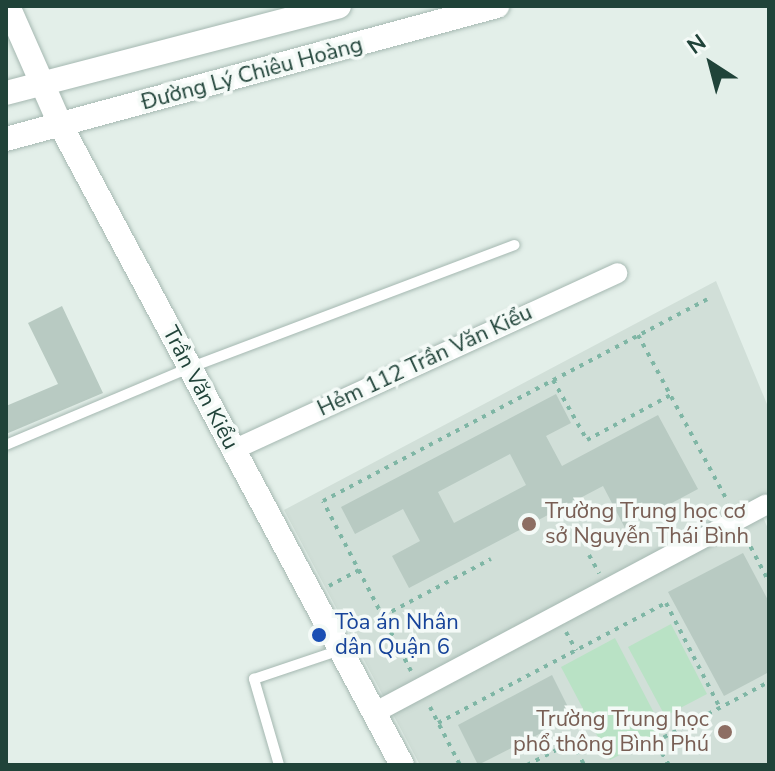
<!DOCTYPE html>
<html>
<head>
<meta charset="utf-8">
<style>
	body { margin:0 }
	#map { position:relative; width:775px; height:771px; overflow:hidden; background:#e3efe9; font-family:"Nunito Sans",sans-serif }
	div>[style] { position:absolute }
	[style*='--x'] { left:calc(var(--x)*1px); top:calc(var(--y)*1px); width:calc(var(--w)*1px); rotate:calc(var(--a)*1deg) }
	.built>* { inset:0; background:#d1dfd8 }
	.green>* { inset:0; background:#b9e2c5 }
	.building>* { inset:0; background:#b8cac2 }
	.path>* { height:4px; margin-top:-2px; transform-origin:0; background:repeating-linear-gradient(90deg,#7fb6a5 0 4px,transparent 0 10px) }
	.roads { filter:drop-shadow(0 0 2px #a5b8b1) drop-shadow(0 0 2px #a5b8b1) }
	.service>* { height:10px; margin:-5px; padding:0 5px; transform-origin:5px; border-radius:5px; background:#fff }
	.minor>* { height:20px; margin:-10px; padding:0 10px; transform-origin:10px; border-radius:10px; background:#fff }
	.tertiary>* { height:24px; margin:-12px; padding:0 12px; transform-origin:12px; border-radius:12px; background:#fff }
	.secondary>* { height:24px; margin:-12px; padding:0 12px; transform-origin:12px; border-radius:12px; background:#fff }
	.dots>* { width:22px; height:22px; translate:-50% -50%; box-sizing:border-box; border:4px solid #f4faf7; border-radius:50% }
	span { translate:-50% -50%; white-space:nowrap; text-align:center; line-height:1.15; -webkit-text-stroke:7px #f4faf7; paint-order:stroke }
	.street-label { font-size:22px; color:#204339 }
	.education-label { font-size:22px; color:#785e54 }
	.left { translate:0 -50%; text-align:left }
	.right { translate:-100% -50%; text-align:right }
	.transit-label { font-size:22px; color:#164399 }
	.frame { position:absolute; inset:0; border:8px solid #204339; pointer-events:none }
	.north { position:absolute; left:671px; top:24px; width:80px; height:80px; -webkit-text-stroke:6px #f4faf7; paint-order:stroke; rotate:324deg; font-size:22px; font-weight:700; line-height:32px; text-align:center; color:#204339 }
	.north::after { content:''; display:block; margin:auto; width:28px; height:36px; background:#204339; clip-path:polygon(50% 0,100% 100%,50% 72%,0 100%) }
</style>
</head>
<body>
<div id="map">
	<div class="built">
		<div style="clip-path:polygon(716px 281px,769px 409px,769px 514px,763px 517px,769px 531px,769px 765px,420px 765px,284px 510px)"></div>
	</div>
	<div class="green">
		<div style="clip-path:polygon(671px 624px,707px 694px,665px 716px,628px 647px)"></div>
		<div style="clip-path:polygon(615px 638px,664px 732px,610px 760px,561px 667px)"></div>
	</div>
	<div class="building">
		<div style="clip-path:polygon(62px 306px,103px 393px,6px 434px,6px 406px,58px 384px,28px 323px)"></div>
		<div style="clip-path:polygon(evenodd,556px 394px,571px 423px,546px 436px,562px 466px,658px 415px,698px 489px,625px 528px,603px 486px,409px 588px,392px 556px,420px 541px,403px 509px,355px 534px,341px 507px,556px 394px,510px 454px,526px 485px,454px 523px,438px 492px,510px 454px)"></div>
		<div style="clip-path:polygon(743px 553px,769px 602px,769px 672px,724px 696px,668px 592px)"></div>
		<div style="clip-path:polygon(552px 675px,573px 717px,478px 765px,458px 725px)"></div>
	</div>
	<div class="path">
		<div style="--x:638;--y:335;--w:190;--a:61.7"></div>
		<div style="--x:553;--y:380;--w:69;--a:60.5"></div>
		<div style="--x:587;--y:440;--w:95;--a:-28.2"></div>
		<div style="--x:746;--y:538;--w:50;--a:62.4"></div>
		<div style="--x:589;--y:555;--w:21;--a:61"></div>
		<div style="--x:329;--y:586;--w:34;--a:-28"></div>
		<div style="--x:383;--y:616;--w:122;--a:-27.8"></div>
		<div style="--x:566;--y:632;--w:21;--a:61"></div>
		<div style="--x:411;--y:671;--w:191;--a:-117.4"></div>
		<div style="--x:323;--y:501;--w:434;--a:-27.7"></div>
		<div style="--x:430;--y:707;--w:65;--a:62.7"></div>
		<div style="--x:438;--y:723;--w:258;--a:-27.8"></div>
		<div style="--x:666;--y:603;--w:118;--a:62.8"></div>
		<div style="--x:527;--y:765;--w:51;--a:-27.1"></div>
		<div style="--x:572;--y:742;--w:26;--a:62"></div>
		<div style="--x:669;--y:765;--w:27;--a:-121"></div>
		<div style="--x:655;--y:742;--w:129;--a:-27.8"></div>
	</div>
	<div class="roads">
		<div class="service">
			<div style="--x:6;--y:445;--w:199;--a:-22.8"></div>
			<div style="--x:189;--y:368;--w:348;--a:-20.7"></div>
			<div style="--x:279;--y:765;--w:90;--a:-106.2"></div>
			<div style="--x:254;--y:679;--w:91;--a:-18.6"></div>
		</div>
		<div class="minor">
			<div style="--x:233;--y:450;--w:423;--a:-24.7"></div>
			<div style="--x:374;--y:713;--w:444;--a:-28"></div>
		</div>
		<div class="tertiary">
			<div style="--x:8;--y:6;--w:131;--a:66.2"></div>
			<div style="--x:61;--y:126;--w:724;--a:61.91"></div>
		</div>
		<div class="secondary">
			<div style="--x:6;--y:93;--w:344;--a:-14.6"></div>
			<div style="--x:6;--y:139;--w:509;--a:-15.16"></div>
		</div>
	</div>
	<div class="dots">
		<div style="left:529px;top:524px;background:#8d6e63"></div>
		<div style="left:319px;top:635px;background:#1a4fb4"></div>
		<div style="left:725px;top:732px;background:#8d6e63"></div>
	</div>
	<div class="street-label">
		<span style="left:252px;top:74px;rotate:-15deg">Đường Lý Chiêu Hoàng</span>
		<span style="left:425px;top:361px;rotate:-25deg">Hẻm 112 Trần Văn Kiểu</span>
		<span style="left:200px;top:388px;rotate:62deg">Trần Văn Kiểu</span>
	</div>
	<div class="education-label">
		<span class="left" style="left:545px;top:524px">Trường Trung học cơ<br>sở Nguyễn Thái Bình</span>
		<span class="right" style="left:709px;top:732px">Trường Trung học<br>phổ thông Bình Phú</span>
	</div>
	<div class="transit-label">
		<span class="left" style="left:335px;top:635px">Tòa án Nhân<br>dân Quận 6</span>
	</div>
	<div class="frame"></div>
	<div class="north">N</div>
</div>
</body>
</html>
